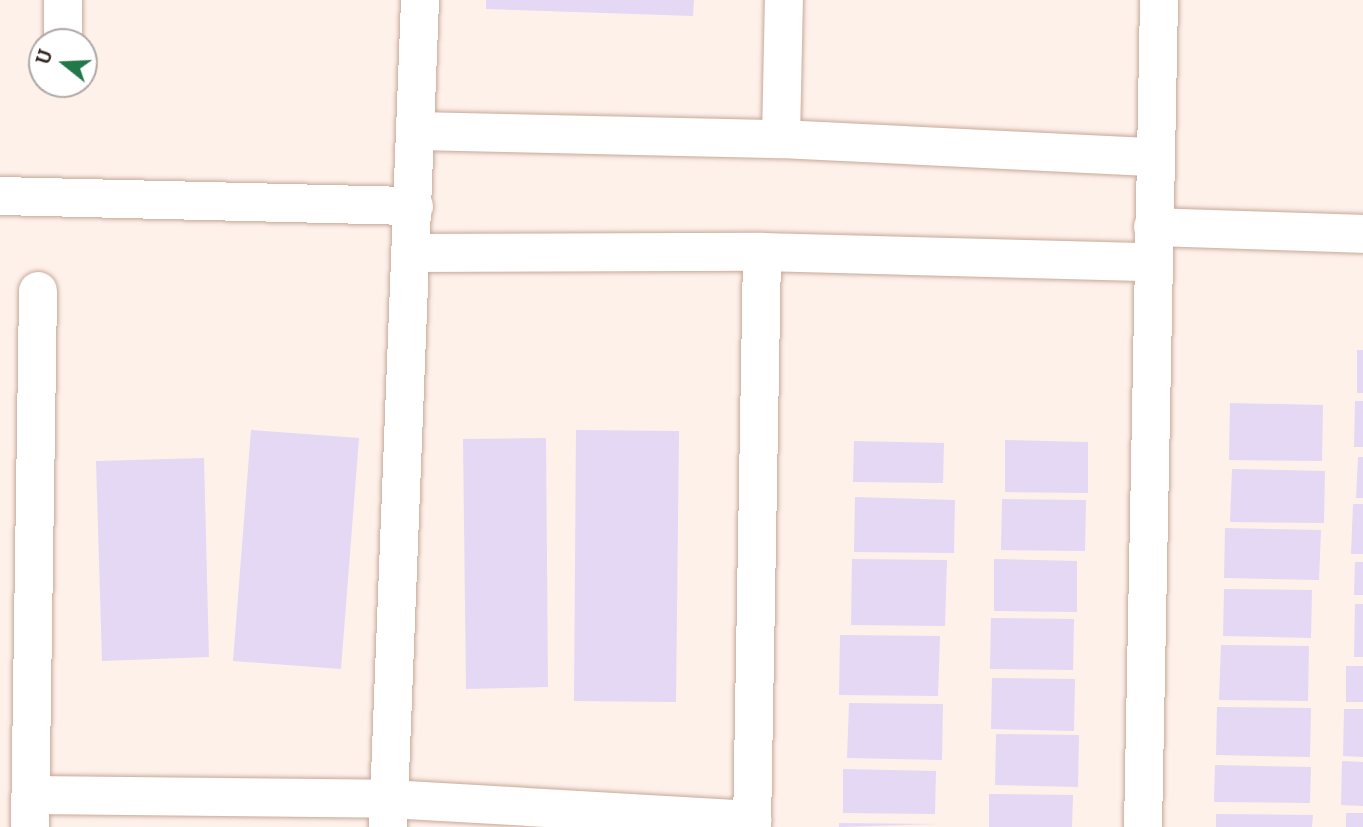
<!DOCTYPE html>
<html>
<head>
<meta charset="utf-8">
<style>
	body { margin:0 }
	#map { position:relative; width:1363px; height:827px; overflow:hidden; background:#fef1ea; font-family:Bitter,serif }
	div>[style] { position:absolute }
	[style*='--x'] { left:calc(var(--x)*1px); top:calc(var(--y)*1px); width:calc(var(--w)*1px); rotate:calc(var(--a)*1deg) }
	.building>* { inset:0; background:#e4d8f5 }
	.roads { filter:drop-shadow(0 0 2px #c7a898) drop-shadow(0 0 2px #c7a898) }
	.minor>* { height:38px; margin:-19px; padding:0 19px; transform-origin:19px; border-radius:19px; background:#fff }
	span { translate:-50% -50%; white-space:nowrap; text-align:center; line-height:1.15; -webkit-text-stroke:6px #fff; paint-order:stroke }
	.north { position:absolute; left:28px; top:28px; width:70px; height:70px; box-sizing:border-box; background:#fff; border:2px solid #aea9a7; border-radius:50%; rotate:288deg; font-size:19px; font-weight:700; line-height:28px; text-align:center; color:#342822 }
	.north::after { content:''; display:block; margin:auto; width:24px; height:32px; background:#23784b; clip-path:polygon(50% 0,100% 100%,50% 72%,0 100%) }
</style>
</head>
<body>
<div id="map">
	<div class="building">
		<div style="clip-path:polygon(486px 0,694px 0,693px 16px,486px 9px)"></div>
		<div style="clip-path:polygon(1357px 350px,1363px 350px,1363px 393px,1357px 393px)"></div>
		<div style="clip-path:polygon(1355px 401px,1363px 401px,1363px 447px,1354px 447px)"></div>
		<div style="clip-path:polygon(1230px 403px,1323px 405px,1322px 461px,1229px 460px)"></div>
		<div style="clip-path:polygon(251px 430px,359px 438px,341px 669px,233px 661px)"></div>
		<div style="clip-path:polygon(576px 430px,679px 431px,676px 702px,574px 701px)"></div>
		<div style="clip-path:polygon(546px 438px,548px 687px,466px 689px,463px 439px)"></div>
		<div style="clip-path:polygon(1005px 440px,1088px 442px,1088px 493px,1005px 492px)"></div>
		<div style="clip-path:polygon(854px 441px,944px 443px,943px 483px,853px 482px)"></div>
		<div style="clip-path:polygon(1358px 457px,1363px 457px,1363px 498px,1356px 498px)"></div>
		<div style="clip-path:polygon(204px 458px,209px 657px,102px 661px,96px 461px)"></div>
		<div style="clip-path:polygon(1232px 469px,1325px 471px,1324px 523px,1230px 522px)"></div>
		<div style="clip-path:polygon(855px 497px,955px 500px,954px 553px,854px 552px)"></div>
		<div style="clip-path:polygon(1002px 499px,1086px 500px,1085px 551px,1001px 550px)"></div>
		<div style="clip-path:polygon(1353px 504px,1363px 504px,1363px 554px,1351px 554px)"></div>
		<div style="clip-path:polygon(1225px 528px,1321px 530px,1319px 580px,1224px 578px)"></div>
		<div style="clip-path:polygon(852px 559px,947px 560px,945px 626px,851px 625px)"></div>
		<div style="clip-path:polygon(994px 559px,1077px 561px,1077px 612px,994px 611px)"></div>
		<div style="clip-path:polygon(1355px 562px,1363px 562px,1363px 595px,1354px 595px)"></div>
		<div style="clip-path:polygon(1224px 589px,1312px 590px,1311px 638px,1223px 636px)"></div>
		<div style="clip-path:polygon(1355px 604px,1363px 604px,1363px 657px,1354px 657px)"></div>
		<div style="clip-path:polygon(991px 618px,1074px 619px,1073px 670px,990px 669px)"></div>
		<div style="clip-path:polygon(840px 635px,940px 636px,938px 696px,839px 695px)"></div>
		<div style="clip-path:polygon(1221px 645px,1309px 646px,1308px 701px,1219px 700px)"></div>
		<div style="clip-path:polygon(1346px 666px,1363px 666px,1363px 702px,1346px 702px)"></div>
		<div style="clip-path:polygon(992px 678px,1075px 679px,1074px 731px,991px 729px)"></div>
		<div style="clip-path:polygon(849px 703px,943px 704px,942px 760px,847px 758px)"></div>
		<div style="clip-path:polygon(1217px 707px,1311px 708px,1310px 757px,1216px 755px)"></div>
		<div style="clip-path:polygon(1344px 709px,1363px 709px,1363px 757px,1343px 756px)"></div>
		<div style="clip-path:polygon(996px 734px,1079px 735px,1078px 787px,995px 785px)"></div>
		<div style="clip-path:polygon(1342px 761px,1363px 762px,1363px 806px,1341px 805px)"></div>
		<div style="clip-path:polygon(1215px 765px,1311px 767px,1310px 803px,1214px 802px)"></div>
		<div style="clip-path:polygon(843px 769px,936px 771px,935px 814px,843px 813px)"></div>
		<div style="clip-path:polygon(989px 794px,1073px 795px,1072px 827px,989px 827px)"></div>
		<div style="clip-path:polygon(1346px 813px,1363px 813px,1363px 827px,1346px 827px)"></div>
		<div style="clip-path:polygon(1216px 814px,1313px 815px,1312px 827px,1216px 827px)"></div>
		<div style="clip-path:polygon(839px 823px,939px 824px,839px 827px)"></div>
	</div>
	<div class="roads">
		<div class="minor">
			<div style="--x:63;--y:0;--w:42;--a:90"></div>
			<div style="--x:417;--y:131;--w:364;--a:1.3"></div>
			<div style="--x:781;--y:139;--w:373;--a:2.8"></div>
			<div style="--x:781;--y:139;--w:139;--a:-88.8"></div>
			<div style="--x:0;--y:196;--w:414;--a:1.4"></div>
			<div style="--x:1153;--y:227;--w:210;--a:1.9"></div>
			<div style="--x:412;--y:253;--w:350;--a:-0.2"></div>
			<div style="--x:762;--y:252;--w:389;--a:1.5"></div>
			<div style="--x:33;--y:795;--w:356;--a:0.6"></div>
			<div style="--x:389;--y:799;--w:364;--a:3.3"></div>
			<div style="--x:30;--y:827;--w:536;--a:-89.14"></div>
			<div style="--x:388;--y:827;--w:828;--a:-87.78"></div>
			<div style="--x:752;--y:827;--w:575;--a:-89"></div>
			<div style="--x:1143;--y:827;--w:827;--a:-88.89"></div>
		</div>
	</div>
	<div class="north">U</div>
</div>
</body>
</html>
